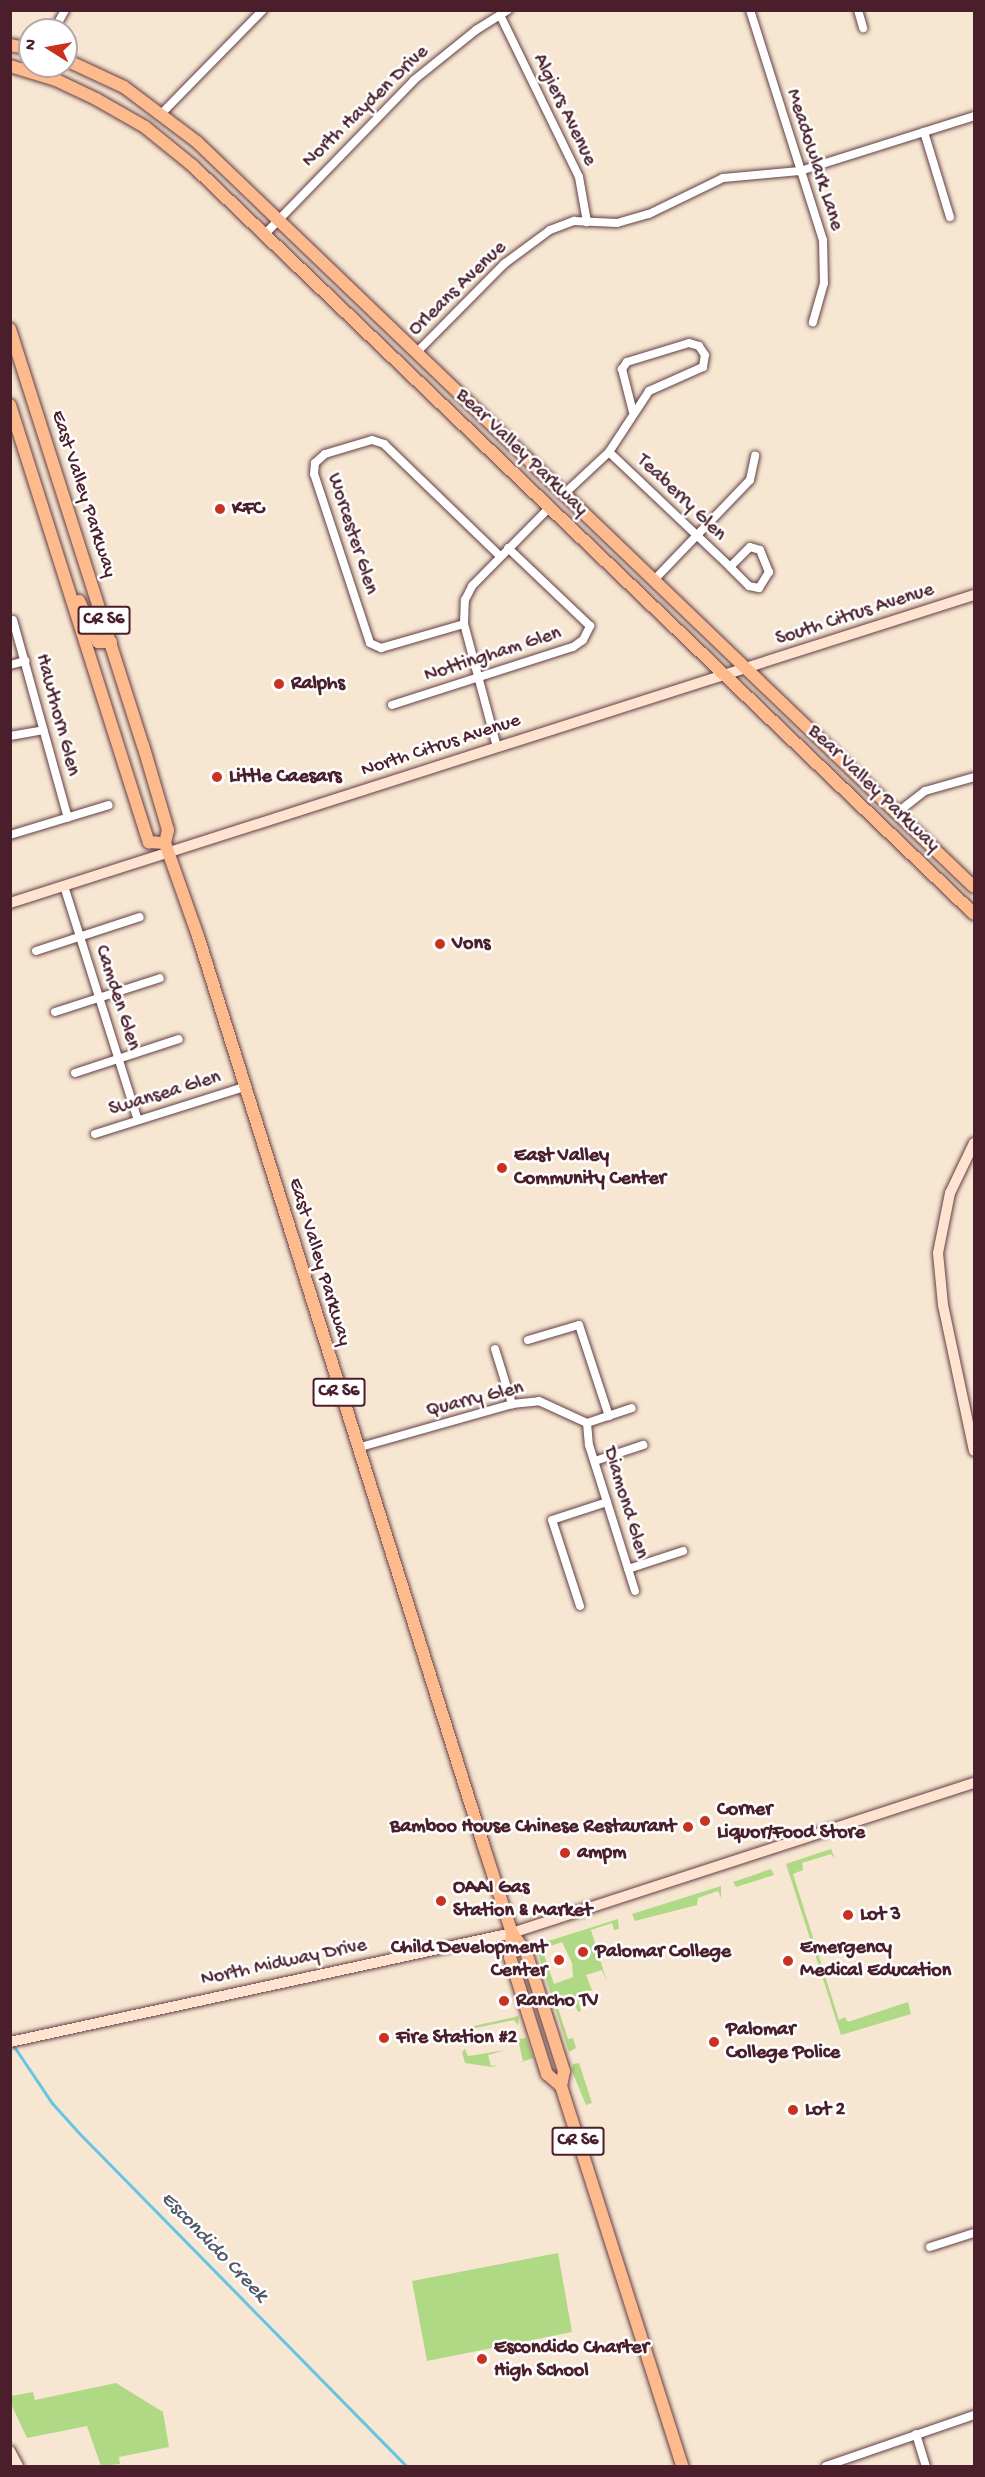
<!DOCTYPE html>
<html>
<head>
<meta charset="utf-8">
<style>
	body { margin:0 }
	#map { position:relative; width:985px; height:2477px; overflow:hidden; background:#f7e7d2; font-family:"Gochi Hand",sans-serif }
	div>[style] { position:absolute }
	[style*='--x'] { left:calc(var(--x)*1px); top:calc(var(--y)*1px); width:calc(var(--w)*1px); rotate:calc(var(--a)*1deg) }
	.green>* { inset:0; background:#afd984 }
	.stream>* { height:3px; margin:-1.5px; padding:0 1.5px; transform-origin:1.5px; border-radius:1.5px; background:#65c5e3 }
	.roads { filter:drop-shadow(0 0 2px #643d44) drop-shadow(0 0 2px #643d44) }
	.street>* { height:8px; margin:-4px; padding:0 4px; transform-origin:4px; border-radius:4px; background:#fff }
	.secondary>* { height:10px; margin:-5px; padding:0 5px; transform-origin:5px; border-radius:5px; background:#fee3d1 }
	.primary>* { height:12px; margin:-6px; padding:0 6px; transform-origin:6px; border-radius:6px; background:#fcba8d }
	.dots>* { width:16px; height:16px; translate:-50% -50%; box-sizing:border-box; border:3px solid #fff; border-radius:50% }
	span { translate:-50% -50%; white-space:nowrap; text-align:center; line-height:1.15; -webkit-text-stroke:5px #fff; paint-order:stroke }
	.shield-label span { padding:2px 4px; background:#fff; border:2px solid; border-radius:4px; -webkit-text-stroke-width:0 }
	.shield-label { font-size:18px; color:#4a1f2b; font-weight:700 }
	.street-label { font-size:20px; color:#4a1f2b }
	.poi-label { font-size:20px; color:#4a1f2b; font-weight:700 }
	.left { translate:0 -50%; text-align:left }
	.right { translate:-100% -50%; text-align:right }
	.water-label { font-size:21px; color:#53596b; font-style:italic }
	.frame { position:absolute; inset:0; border:12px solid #4a1f2b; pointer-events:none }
	.north { position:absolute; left:18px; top:18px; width:60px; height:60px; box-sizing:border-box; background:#fff; border:2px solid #b7a5aa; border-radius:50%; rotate:281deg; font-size:16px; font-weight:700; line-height:24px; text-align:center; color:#4a1f2b }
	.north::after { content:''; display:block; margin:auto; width:21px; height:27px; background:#c8321e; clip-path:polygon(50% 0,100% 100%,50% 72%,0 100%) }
</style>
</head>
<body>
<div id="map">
	<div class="green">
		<div style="clip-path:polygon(831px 1849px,835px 1859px,831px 1854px,802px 1863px,803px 1870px,793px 1874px,839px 2020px,845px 2017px,848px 2022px,908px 2002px,911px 2014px,841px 2035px,786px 1864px)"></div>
		<div style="clip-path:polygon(771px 1869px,774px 1875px,736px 1887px,733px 1882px)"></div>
		<div style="clip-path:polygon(721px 1886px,721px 1898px,718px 1891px,698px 1898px,697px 1905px,635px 1921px,632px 1914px)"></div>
		<div style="clip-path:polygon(evenodd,618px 1919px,619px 1929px,614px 1930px,612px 1923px,591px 1930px,607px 1982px,602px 1970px,586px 1975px,592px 1990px,577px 1995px,581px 2011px,578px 2012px,570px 1994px,555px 1999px,568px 2039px,573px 2038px,576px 2048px,569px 2052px,537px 1950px,542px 1943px,618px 1919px,562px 1942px,572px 1963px,573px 1977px,554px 1984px,542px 1949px,562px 1942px)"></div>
		<div style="clip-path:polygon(519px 2016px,518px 2025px,514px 2020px,471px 2029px,468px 2037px,460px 2029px)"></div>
		<div style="clip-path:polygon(526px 2038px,533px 2058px,516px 2064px,523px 2061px,518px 2039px)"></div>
		<div style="clip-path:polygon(465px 2049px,468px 2056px,506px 2050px,488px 2055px,491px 2066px,498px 2065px,492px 2067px,465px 2063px,462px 2052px)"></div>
		<div style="clip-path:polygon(579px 2063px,592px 2103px,586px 2105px,572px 2071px,573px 2064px)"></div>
		<div style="clip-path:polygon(558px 2253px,572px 2332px,427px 2361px,412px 2281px)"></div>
		<div style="clip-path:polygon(116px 2383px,163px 2412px,169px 2447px,119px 2457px,120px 2464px,101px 2466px,87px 2426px,27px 2438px,11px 2404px,11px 2396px,33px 2392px,35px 2400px)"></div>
	</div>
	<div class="stream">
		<div style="--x:13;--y:2045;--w:70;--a:56.1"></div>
		<div style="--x:52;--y:2103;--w:40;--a:48"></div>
		<div style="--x:79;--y:2133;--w:467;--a:45.5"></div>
	</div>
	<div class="roads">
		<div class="street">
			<div style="--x:750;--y:10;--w:241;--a:72.4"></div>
			<div style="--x:823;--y:240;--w:43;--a:88.7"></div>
			<div style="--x:824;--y:283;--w:41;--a:105.8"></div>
			<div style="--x:858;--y:10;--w:19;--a:74"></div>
			<div style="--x:500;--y:15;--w:180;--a:64"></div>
			<div style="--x:579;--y:177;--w:46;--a:79.9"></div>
			<div style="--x:54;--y:30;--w:23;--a:-61"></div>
			<div style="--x:162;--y:113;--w:144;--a:-45.6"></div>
			<div style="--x:924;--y:132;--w:89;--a:73"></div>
			<div style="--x:265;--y:234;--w:214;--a:-45.9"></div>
			<div style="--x:414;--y:80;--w:80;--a:-38.9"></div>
			<div style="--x:476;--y:30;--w:38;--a:-32"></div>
			<div style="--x:417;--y:352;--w:124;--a:-45.3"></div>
			<div style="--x:504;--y:264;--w:57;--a:-36.5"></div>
			<div style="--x:550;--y:230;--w:26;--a:-21"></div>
			<div style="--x:574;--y:221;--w:43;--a:2.7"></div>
			<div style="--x:617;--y:223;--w:33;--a:-16"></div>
			<div style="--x:649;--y:214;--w:82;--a:-25.9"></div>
			<div style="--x:723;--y:178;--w:77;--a:-5.2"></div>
			<div style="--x:800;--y:171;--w:182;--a:-17.5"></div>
			<div style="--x:609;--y:452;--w:167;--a:43.5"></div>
			<div style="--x:564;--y:494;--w:62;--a:-43"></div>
			<div style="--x:609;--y:452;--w:73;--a:-56.7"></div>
			<div style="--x:649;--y:391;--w:59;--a:-24"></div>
			<div style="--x:703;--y:367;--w:12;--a:-81"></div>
			<div style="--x:705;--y:355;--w:11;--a:-124"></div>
			<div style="--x:699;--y:346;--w:10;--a:-163"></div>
			<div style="--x:689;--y:343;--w:65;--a:163"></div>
			<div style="--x:627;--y:362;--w:9;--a:126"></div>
			<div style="--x:622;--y:369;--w:44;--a:75.7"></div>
			<div style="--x:750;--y:547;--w:10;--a:17"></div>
			<div style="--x:760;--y:550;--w:24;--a:68"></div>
			<div style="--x:769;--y:572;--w:19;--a:122"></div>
			<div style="--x:759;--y:588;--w:10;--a:-169"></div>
			<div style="--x:749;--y:586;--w:27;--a:-135"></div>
			<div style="--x:730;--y:567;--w:28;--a:-45"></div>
			<div style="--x:655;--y:579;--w:137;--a:-46.2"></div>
			<div style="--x:750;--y:480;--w:25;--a:-78"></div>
			<div style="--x:13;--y:620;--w:205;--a:74.5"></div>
			<div style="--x:464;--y:624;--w:86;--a:163.9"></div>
			<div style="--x:381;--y:648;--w:12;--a:-156"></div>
			<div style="--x:370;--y:643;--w:178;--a:-108.3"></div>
			<div style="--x:314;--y:474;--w:11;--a:-85"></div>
			<div style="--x:315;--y:463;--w:13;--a:-42"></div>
			<div style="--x:325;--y:454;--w:49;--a:-16.6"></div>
			<div style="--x:372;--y:440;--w:13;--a:18"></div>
			<div style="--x:384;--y:444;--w:161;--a:44"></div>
			<div style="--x:10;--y:665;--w:16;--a:-15"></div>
			<div style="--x:392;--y:705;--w:190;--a:-17.8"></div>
			<div style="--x:573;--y:647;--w:12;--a:-35"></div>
			<div style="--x:583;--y:640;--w:16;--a:-63"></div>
			<div style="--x:590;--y:626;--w:113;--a:-136.4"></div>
			<div style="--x:10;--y:736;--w:34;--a:-10"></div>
			<div style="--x:497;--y:747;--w:127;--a:-105"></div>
			<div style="--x:464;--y:624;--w:24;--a:-88"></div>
			<div style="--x:465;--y:600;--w:16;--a:-63"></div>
			<div style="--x:472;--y:586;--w:111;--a:-45.4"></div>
			<div style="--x:898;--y:812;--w:34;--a:-38"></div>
			<div style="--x:925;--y:791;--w:51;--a:-15.9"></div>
			<div style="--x:10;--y:835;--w:103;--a:-16.9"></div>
			<div style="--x:64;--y:886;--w:245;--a:72.5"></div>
			<div style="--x:36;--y:951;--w:109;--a:-18.1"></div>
			<div style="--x:55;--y:1012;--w:110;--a:-17.9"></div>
			<div style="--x:75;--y:1073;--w:109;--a:-18.1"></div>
			<div style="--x:95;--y:1134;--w:156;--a:-17.5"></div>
			<div style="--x:528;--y:1340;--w:53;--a:-16.4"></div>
			<div style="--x:579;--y:1325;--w:96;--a:71.8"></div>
			<div style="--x:495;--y:1349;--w:58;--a:72.8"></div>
			<div style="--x:587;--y:1423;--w:22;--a:85"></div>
			<div style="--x:589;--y:1445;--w:153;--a:72.5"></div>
			<div style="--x:587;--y:1423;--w:47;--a:-18.4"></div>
			<div style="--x:357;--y:1448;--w:161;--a:-15.8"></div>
			<div style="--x:512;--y:1404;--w:27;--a:-6"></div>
			<div style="--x:539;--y:1401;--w:53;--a:24.6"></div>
			<div style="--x:595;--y:1461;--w:51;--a:-18.4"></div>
			<div style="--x:628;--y:1569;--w:58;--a:-18.1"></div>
			<div style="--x:580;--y:1606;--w:90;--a:-108"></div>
			<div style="--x:552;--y:1520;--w:58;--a:-18.1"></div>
			<div style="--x:930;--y:2247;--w:46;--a:-17.7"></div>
			<div style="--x:916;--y:2434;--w:34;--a:73"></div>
			<div style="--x:826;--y:2466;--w:157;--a:-19"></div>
		</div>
		<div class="secondary">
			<div style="--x:10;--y:903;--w:1012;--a:-17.72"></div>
			<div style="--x:974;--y:1143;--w:55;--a:115.6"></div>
			<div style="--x:950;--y:1193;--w:61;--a:101.3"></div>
			<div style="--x:938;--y:1253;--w:52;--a:84.5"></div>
			<div style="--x:943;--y:1305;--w:149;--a:78"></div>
			<div style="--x:10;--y:2042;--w:514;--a:-12.25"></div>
			<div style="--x:512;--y:1933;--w:486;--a:-18"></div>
			<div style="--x:10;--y:2451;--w:17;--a:62"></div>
		</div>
		<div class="primary">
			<div style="--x:10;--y:45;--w:20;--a:11"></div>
			<div style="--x:66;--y:60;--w:64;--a:25"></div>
			<div style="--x:124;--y:87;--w:91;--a:37"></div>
			<div style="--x:197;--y:142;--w:1076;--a:43.8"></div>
			<div style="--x:10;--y:66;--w:48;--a:16.9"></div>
			<div style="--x:56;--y:80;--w:44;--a:25.4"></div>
			<div style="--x:96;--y:99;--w:56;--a:29.7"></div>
			<div style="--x:145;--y:127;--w:62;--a:39.1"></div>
			<div style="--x:193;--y:166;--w:1081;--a:43.76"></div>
			<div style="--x:10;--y:329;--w:437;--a:72.3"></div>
			<div style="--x:143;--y:745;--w:89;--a:73.6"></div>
			<div style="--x:168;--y:830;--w:13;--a:103"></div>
			<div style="--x:165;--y:843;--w:99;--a:70.5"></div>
			<div style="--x:198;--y:936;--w:952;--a:72.57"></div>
			<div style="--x:483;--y:1844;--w:94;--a:72"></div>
			<div style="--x:512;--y:1933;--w:24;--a:54"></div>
			<div style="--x:526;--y:1952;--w:125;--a:72.3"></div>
			<div style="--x:564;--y:2071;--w:15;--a:101"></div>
			<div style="--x:561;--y:2086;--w:399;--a:72.3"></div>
			<div style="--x:10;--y:405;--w:459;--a:72.4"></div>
			<div style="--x:149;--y:842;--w:16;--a:4"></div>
			<div style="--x:79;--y:601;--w:45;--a:65.1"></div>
			<div style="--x:98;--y:642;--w:13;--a:0"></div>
			<div style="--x:512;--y:1933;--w:24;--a:95"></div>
			<div style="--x:510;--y:1957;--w:123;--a:72.5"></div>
			<div style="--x:547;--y:2074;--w:18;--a:41"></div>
		</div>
	</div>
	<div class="dots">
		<div style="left:220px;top:509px;background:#c8321e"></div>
		<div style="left:279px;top:684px;background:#c8321e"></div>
		<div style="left:217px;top:777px;background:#c8321e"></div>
		<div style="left:440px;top:944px;background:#c8321e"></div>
		<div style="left:502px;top:1168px;background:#c8321e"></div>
		<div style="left:705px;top:1821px;background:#c8321e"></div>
		<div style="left:688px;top:1827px;background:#c8321e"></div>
		<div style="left:565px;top:1853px;background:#c8321e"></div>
		<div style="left:441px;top:1901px;background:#c8321e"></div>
		<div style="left:848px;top:1915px;background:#c8321e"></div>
		<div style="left:583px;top:1952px;background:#c8321e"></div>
		<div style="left:559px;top:1960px;background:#c8321e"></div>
		<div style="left:788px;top:1961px;background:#c8321e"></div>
		<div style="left:504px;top:2001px;background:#c8321e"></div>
		<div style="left:384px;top:2038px;background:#c8321e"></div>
		<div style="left:714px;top:2042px;background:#c8321e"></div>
		<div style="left:793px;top:2110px;background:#c8321e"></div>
		<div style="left:482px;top:2359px;background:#c8321e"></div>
	</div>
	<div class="shield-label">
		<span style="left:104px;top:620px">CR S6</span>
		<span style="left:339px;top:1392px">CR S6</span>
		<span style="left:578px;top:2141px">CR S6</span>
	</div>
	<div class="street-label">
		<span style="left:366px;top:107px;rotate:-44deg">North Hayden Drive</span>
		<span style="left:564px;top:110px;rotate:64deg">Algiers Avenue</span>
		<span style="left:814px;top:160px;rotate:72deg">Meadowlark Lane</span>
		<span style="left:458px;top:289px;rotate:-44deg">Orleans Avenue</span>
		<span style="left:521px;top:453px;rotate:44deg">Bear Valley Parkway</span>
		<span style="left:83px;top:494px;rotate:72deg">East Valley Parkway</span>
		<span style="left:681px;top:498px;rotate:44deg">Teaberry Glen</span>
		<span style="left:352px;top:534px;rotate:72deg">Worcester Glen</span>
		<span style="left:855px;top:615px;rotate:-18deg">South Citrus Avenue</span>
		<span style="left:493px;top:655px;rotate:-18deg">Nottingham Glen</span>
		<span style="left:57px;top:715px;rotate:75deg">Hawthorn Glen</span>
		<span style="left:441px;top:746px;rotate:-18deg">North Citrus Avenue</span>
		<span style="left:873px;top:789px;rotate:44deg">Bear Valley Parkway</span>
		<span style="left:117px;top:998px;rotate:72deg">Camden Glen</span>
		<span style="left:165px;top:1094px;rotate:-17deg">Swansea Glen</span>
		<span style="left:319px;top:1262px;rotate:73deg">East Valley Parkway</span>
		<span style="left:475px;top:1400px;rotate:-14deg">Quarry Glen</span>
		<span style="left:625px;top:1503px;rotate:73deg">Diamond Glen</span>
		<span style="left:284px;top:1963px;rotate:-12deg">North Midway Drive</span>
	</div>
	<div class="poi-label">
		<span class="left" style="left:232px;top:509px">KFC</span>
		<span class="left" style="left:291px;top:684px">Ralphs</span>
		<span class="left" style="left:229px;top:777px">Little Caesars</span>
		<span class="left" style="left:452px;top:944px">Vons</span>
		<span class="left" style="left:514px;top:1168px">East Valley<br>Community Center</span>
		<span class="left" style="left:717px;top:1822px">Corner<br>Liquor/Food Store</span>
		<span class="right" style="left:676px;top:1827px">Bamboo House Chinese Restaurant</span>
		<span class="left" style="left:577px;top:1853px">ampm</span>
		<span class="left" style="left:453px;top:1900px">OAAI Gas<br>Station &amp; Market</span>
		<span class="left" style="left:860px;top:1915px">Lot 3</span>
		<span class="right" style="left:547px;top:1960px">Child Development<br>Center</span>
		<span class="left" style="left:800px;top:1960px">Emergency<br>Medical Education</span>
		<span class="left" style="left:595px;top:1952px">Palomar College</span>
		<span class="left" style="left:516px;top:2001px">Rancho TV</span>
		<span class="left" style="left:726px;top:2042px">Palomar<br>College Police</span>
		<span class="left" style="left:396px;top:2038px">Fire Station #2</span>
		<span class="left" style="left:805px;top:2110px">Lot 2</span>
		<span class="left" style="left:494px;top:2360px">Escondido Charter<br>High School</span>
	</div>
	<div class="water-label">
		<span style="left:213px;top:2248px;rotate:46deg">Escondido Creek</span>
	</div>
	<div class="frame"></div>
	<div class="north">N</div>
</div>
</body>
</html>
